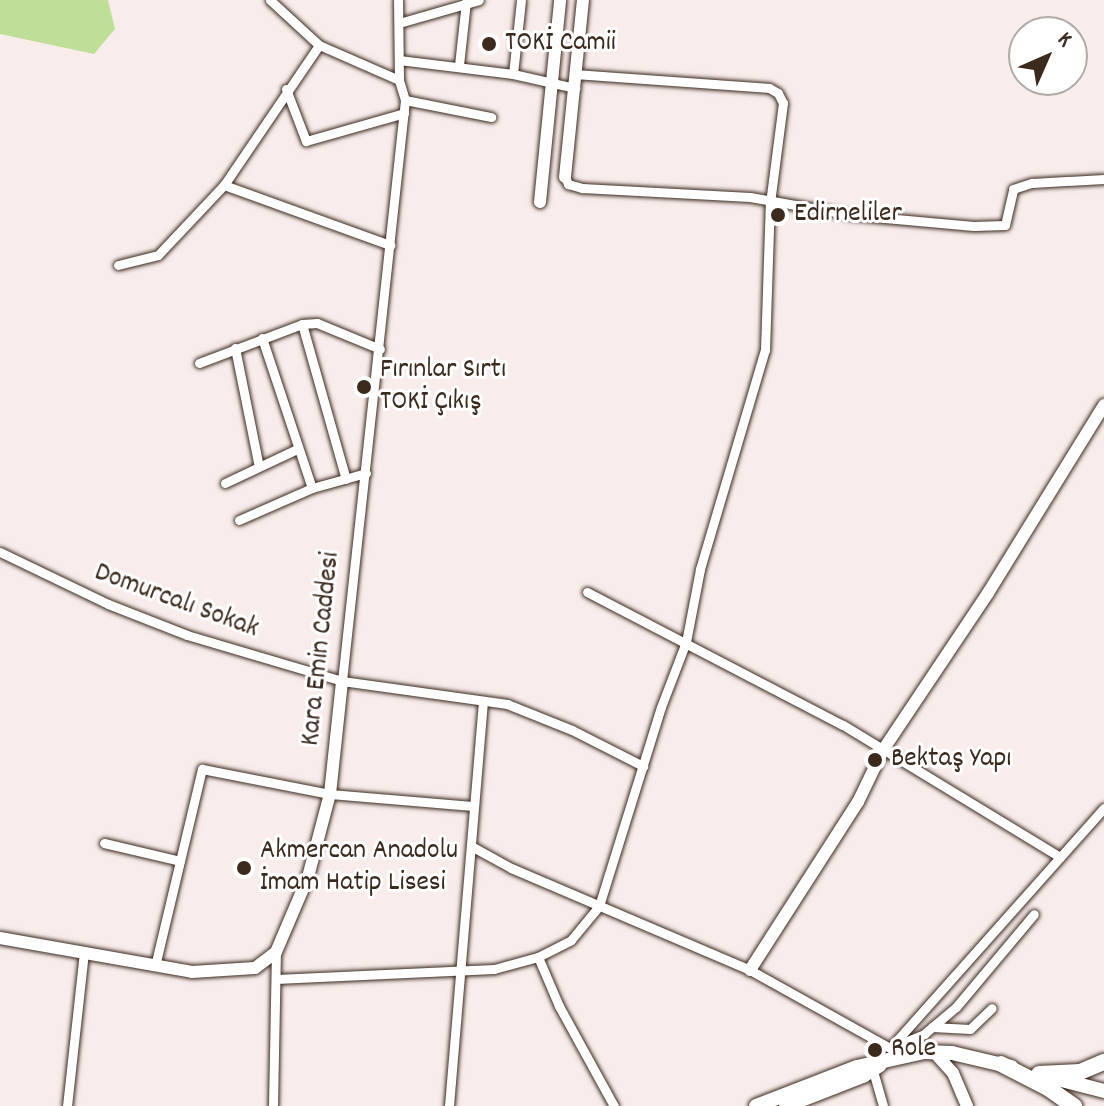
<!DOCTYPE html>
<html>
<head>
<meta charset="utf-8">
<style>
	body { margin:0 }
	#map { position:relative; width:1104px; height:1106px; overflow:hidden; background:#f9edec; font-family:Dekko,sans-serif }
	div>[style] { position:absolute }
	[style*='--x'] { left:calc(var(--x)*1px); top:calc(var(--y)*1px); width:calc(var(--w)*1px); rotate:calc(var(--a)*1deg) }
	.green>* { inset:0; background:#bfdf98 }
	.roads { filter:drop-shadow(0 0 2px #3b2a1e) drop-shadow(0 0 2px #3b2a1e) }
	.street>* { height:9px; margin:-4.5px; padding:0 4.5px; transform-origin:4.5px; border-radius:4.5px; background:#fff }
	.secondary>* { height:12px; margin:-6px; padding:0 6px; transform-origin:6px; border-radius:6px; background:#fff }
	.primary>* { height:14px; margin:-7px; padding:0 7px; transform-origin:7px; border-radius:7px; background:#fff }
	.highway>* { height:16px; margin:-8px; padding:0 8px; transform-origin:8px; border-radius:8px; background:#fff }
	.dots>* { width:22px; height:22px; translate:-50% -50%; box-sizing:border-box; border:4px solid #fff; border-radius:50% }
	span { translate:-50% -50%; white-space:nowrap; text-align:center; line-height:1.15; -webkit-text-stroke:6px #fff; paint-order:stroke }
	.poi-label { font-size:28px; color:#3b2a1e }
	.left { translate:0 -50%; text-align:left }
	.street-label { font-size:28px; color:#3b2a1e }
	.north { position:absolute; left:1008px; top:16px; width:80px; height:80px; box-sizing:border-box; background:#fff; border:2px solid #b1aaa5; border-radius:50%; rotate:45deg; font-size:22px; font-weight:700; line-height:32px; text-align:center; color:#3b2a1e }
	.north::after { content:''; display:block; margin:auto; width:28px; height:36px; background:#3b2a1e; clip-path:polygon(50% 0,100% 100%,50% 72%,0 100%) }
</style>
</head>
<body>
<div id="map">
	<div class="green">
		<div style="clip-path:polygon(0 0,108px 0,115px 29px,94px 54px,0 34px)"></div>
	</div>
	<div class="roads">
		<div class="street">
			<div style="--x:270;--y:0;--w:67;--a:42.6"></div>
			<div style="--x:319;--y:45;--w:87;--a:23.6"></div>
			<div style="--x:399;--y:23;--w:83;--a:-16"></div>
			<div style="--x:399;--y:60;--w:115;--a:7"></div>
			<div style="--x:513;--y:74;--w:64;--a:12.7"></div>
			<div style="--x:459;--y:65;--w:63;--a:-83.7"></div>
			<div style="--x:513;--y:74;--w:74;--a:-83.8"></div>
			<div style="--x:286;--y:89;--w:56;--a:69"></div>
			<div style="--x:306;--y:141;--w:102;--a:-15.9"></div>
			<div style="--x:405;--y:100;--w:88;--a:11.2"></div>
			<div style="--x:565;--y:177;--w:8;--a:67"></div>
			<div style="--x:568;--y:184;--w:15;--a:16"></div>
			<div style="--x:582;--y:188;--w:168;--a:3.1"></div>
			<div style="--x:750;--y:197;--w:104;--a:10"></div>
			<div style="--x:852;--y:215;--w:122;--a:5.2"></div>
			<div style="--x:974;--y:226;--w:31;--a:-2"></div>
			<div style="--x:1005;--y:225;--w:37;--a:-77"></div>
			<div style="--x:1013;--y:189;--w:20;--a:-18"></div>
			<div style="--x:1032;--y:183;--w:72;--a:-3.2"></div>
			<div style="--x:224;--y:185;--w:177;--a:19.9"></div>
			<div style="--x:118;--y:265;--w:41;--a:-14"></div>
			<div style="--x:158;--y:255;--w:96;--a:-46.7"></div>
			<div style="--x:224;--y:185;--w:169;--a:-55.8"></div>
			<div style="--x:302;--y:324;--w:161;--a:74.2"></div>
			<div style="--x:262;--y:338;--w:158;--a:71.6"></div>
			<div style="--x:235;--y:348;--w:121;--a:78.6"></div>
			<div style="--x:199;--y:363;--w:110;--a:-20.7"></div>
			<div style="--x:302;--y:324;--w:15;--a:-4"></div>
			<div style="--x:317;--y:323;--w:68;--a:22.4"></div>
			<div style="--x:225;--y:483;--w:80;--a:-25.3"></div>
			<div style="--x:239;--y:520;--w:80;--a:-23.7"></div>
			<div style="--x:312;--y:488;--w:56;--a:-15.5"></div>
			<div style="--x:0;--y:552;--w:120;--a:25.7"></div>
			<div style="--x:108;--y:604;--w:85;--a:21.4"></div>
			<div style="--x:187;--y:635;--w:162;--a:16.5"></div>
			<div style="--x:342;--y:681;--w:167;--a:7.9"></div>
			<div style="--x:507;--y:704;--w:70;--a:21.8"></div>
			<div style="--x:572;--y:730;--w:80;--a:26.9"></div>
			<div style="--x:587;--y:592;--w:288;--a:27.5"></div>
			<div style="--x:843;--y:725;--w:254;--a:31.3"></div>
			<div style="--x:342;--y:681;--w:584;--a:-83.81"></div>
			<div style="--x:405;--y:100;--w:21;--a:-107"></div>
			<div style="--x:399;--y:80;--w:80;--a:-90.7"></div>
			<div style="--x:104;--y:843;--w:78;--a:13.3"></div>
			<div style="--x:471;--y:846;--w:46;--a:28.8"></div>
			<div style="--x:511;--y:868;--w:260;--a:23.1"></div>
			<div style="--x:750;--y:970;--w:160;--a:29.1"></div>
			<div style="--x:890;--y:1048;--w:37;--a:-22"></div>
			<div style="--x:924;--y:1034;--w:42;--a:-40.2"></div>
			<div style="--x:956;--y:1007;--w:121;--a:-50"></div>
			<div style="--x:538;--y:957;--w:53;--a:66.8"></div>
			<div style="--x:559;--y:1006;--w:114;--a:61.2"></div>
			<div style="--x:155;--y:966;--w:203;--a:-76.6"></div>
			<div style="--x:202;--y:769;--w:130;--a:11.1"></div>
			<div style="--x:330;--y:794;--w:143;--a:4.8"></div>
			<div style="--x:276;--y:979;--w:218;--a:-2.6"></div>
			<div style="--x:494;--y:969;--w:46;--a:-15.3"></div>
			<div style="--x:538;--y:957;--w:37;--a:-27"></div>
			<div style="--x:571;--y:940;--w:44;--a:-50.5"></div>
			<div style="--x:599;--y:906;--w:208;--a:-72.7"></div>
			<div style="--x:661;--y:707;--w:70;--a:-69"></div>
			<div style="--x:686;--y:642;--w:74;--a:-79.1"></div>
			<div style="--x:700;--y:569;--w:228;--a:-73.5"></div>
			<div style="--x:765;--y:350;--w:147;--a:-88.1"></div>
			<div style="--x:770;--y:203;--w:101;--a:-82.6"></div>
			<div style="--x:783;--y:103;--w:11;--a:-117"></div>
			<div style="--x:778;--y:93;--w:10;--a:-151"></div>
			<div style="--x:769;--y:88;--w:194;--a:-175.9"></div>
			<div style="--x:932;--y:1027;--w:38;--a:3"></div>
			<div style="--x:970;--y:1029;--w:30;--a:-44"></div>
			<div style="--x:891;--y:1047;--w:320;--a:-48.3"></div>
			<div style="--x:873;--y:1071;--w:36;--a:74"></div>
			<div style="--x:67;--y:1106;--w:154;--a:-83.7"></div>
			<div style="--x:273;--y:1106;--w:154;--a:-88.9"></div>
			<div style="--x:449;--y:1106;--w:406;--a:-85.2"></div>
		</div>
		<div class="secondary">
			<div style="--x:565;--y:177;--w:178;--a:-84.2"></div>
			<div style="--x:540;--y:202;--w:203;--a:-84.3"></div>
			<div style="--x:0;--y:938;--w:195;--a:10"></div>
			<div style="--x:192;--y:972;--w:63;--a:-3.6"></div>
			<div style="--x:255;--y:968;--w:26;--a:-37"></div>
			<div style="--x:276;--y:952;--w:82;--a:-66.9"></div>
			<div style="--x:308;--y:877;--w:86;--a:-75.2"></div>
			<div style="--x:330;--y:794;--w:114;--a:-83.9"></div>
			<div style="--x:750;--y:970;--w:200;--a:-57.3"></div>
			<div style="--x:858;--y:802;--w:58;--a:-64.3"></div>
			<div style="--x:883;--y:750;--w:189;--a:-56.2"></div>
			<div style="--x:988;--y:593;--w:221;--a:-58.3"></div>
			<div style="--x:934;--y:1052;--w:28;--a:48"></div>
			<div style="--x:953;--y:1073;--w:36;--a:67"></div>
		</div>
		<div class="primary">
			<div style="--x:1050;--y:1077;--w:56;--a:14.5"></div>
			<div style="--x:756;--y:1106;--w:108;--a:-21.1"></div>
			<div style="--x:857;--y:1067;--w:69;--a:-12.6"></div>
			<div style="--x:924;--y:1052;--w:28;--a:2"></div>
			<div style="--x:952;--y:1053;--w:61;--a:13.3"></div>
			<div style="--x:786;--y:1106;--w:83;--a:-21.3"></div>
			<div style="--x:863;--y:1076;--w:20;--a:-33"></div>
		</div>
		<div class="highway">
			<div style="--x:1001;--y:1064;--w:53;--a:27.1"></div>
			<div style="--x:1048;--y:1088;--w:32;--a:35"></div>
			<div style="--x:1039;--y:1074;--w:41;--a:-2.8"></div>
			<div style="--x:1080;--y:1072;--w:26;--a:-23"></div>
		</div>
	</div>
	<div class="dots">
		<div style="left:489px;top:44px;background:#3b2a1e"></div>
		<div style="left:778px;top:215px;background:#3b2a1e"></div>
		<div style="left:364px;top:387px;background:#3b2a1e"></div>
		<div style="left:875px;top:760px;background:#3b2a1e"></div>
		<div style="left:244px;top:868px;background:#3b2a1e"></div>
		<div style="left:875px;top:1050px;background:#3b2a1e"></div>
	</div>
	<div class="poi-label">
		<span class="left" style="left:505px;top:44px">TOKİ Camii</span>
		<span class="left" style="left:794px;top:215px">Edirneliler</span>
		<span class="left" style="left:380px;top:387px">Fırınlar Sırtı<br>TOKİ Çıkış</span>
		<span class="left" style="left:891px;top:760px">Bektaş Yapı</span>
		<span class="left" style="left:260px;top:868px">Akmercan Anadolu<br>İmam Hatip Lisesi</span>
		<span class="left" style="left:891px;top:1050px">Role</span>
	</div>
	<div class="street-label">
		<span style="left:176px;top:602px;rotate:20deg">Domurcalı Sokak</span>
		<span style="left:322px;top:649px;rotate:-84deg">Kara Emin Caddesi</span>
	</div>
	<div class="north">K</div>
</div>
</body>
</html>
